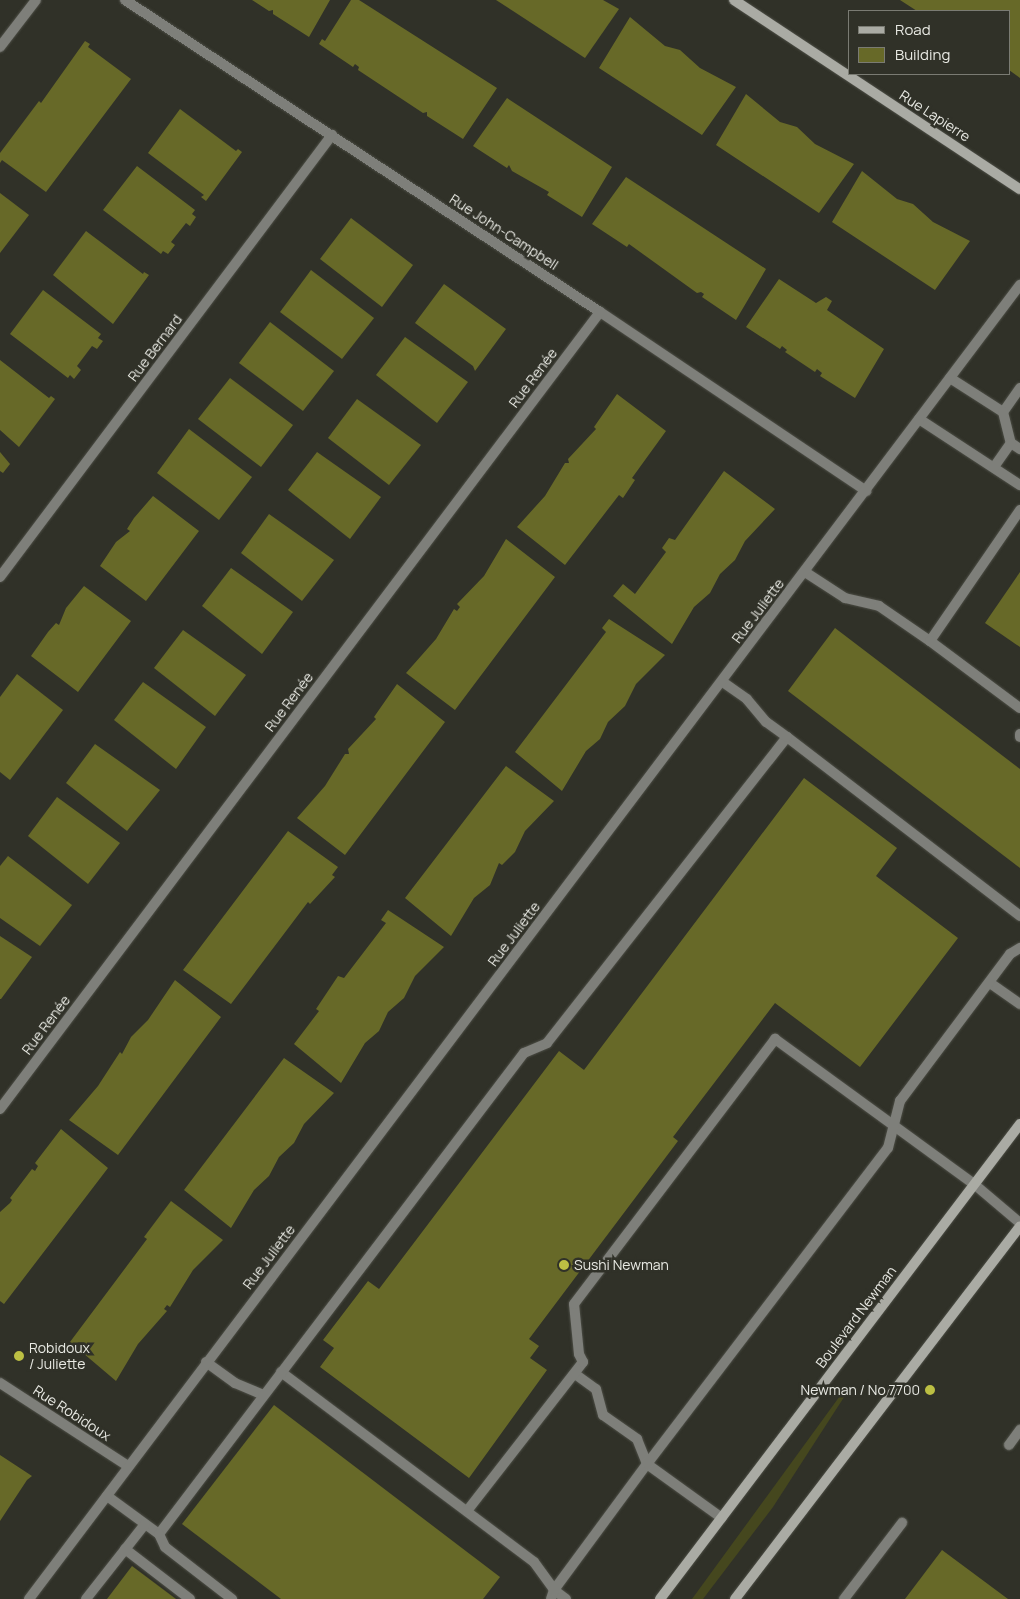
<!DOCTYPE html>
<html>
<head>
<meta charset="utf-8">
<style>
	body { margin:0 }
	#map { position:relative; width:1020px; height:1599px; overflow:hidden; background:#303128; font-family:Manrope,sans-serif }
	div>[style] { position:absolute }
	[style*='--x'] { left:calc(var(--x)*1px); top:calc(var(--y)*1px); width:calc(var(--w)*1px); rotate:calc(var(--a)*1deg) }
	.green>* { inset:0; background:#45471e }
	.building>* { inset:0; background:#676928 }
	.roads { filter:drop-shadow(0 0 1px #4d4e46) drop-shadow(0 0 1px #4d4e46) }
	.lane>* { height:10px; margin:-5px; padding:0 5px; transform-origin:5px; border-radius:5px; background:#7e7f7a }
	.street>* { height:10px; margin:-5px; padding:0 5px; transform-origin:5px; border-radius:5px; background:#7e7f7a }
	.secondary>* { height:10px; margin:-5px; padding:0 5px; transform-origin:5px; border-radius:5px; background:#aaaba4 }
	.dots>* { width:14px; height:14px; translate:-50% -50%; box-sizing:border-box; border:2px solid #303128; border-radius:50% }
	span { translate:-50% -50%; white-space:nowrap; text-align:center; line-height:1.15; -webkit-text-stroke:5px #303128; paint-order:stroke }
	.street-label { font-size:14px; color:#e8e9e3 }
	.poi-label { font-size:14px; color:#e8e9e3 }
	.left { translate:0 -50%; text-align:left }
	.right { translate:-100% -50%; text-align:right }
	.legend { position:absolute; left:848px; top:10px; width:162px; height:65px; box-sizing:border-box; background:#303128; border:1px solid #7a7b73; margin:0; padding:6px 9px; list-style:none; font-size:15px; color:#e8e9e3 }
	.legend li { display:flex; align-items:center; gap:10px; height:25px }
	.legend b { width:25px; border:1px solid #7a7b73 }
</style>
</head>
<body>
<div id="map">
	<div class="green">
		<div style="clip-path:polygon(845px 1389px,848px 1391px,773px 1507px,703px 1599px,692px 1599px)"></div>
	</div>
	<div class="building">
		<div style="clip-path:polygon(252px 0,330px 0,309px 37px,273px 14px,273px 10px,269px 11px)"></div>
		<div style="clip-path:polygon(351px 0,359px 0,497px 88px,463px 139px,427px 116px,427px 112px,423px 113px,358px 70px,359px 67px,355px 64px,353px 67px,319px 44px,322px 39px,325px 41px)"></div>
		<div style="clip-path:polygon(496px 0,603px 0,619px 9px,585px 58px)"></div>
		<div style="clip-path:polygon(900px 0,1020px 0,1020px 78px,1009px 70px,1009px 11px,917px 11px)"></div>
		<div style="clip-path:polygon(630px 17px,665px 46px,680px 50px,700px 68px,736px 87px,702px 135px,599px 68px)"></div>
		<div style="clip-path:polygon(85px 41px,90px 44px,88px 47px,131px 79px,46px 192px,2px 160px,0 163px,0 153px,39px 101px,41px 103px)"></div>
		<div style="clip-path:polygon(746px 94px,780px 122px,797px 127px,815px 144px,854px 164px,819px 213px,716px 145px)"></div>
		<div style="clip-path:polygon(507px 98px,612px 167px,582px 217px,547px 195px,549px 192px,512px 171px,509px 165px,507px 168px,473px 146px)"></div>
		<div style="clip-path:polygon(180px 109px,236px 151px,238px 149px,242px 152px,206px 201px,201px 197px,204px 195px,148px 153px)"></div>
		<div style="clip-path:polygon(137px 166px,195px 210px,192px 214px,196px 217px,190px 226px,186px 223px,171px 242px,175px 245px,168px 254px,163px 251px,161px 254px,103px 210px)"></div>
		<div style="clip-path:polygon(862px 171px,897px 199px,913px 204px,933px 222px,970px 241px,935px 290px,832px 222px)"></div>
		<div style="clip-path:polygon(626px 177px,766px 269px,736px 320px,702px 297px,704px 294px,701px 292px,697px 293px,629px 244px,627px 247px,592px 224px)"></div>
		<div style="clip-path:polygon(0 193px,29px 215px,0 253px)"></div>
		<div style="clip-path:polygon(351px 218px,413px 265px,382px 307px,320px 259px)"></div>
		<div style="clip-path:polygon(86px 231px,143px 274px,144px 272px,149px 275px,113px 324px,53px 275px)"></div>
		<div style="clip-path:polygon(311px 270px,374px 318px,342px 359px,280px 312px)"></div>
		<div style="clip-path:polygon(779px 279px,816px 303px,826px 297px,832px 301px,827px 310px,884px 349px,855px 398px,820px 376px,822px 373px,817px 369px,815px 372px,785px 352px,787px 350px,782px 346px,780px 349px,746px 327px)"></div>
		<div style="clip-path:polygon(444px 284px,506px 329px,475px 371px,473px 366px,415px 323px)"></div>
		<div style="clip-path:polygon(43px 290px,101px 334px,98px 338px,103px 341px,97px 349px,92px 346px,77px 366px,81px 370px,74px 379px,70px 375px,68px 378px,10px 334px)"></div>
		<div style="clip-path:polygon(270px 322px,334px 371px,303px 411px,239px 363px)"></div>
		<div style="clip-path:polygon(405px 337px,468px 382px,437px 423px,376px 375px)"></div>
		<div style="clip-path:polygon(0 360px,49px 398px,51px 396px,55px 399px,19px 447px,0 430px)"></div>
		<div style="clip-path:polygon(230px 378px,293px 425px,261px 467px,198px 419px)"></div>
		<div style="clip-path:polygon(617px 394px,666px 431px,632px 478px,635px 480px,623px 498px,619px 495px,565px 565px,517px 527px,545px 496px,565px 463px,569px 463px,568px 459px,596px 429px,594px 427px)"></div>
		<div style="clip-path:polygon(357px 399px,421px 445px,389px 485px,328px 438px)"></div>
		<div style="clip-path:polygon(189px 429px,252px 477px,219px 520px,157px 473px)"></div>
		<div style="clip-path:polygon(0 452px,10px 464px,3px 473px,0 471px)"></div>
		<div style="clip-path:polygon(317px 452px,381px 497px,350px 539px,288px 490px)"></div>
		<div style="clip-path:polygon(724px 471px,775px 509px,745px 541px,735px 560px,720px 574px,710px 593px,694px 607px,672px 644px,613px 596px,623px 584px,635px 594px,666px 552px,662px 548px,669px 538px,675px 540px)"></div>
		<div style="clip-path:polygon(153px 496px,199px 531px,146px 601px,100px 566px,116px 542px,130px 531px,127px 529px,134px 518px)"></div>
		<div style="clip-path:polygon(269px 514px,334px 560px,302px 601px,241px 553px)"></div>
		<div style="clip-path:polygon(506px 539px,555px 577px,455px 710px,406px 673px,436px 639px,454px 609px,457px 611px,460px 607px,457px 604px,484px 576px)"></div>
		<div style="clip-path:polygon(231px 568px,293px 612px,262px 654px,202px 606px)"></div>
		<div style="clip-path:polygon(1020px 572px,1020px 647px,985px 623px)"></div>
		<div style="clip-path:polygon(84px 586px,131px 621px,78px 692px,31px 656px,48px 632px,56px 623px,59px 625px,66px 608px)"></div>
		<div style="clip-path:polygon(609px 619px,665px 655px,636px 684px,625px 706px,608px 722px,600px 739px,586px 751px,562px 791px,515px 752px,606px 632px,602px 628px)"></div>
		<div style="clip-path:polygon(835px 628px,1020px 769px,1020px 868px,788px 691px)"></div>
		<div style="clip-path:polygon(183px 630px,246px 675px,215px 716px,154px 668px)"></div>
		<div style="clip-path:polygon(17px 674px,63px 710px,10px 780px,0 772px,0 697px)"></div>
		<div style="clip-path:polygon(143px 682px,206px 727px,176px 769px,114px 720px)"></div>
		<div style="clip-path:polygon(397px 684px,445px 722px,345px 855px,297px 818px,325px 786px,345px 754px,349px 754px,348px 749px,376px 719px,374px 717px)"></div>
		<div style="clip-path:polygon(95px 744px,160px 790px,127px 831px,66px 783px)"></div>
		<div style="clip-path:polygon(506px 766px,554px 801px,525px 831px,515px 852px,502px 865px,499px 863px,490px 885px,474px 898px,451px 936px,405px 898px)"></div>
		<div style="clip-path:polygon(804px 778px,897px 848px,876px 876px,958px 938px,860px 1067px,775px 1003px,673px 1137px,678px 1141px,529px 1339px,539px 1346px,530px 1358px,547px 1370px,469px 1478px,320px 1367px,334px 1348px,323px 1340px,368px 1281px,379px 1289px,559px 1051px,584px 1070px)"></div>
		<div style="clip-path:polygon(57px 797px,120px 843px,88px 884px,28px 836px)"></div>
		<div style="clip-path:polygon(288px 831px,338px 867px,332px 875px,335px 877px,310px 904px,308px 902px,231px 1004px,183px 970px)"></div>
		<div style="clip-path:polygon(8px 856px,72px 905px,40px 946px,0 918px,0 866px)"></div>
		<div style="clip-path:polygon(388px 910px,444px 947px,415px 976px,404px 998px,388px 1012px,379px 1031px,365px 1043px,341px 1083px,294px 1044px,319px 1011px,316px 1009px,338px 976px,344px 978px,386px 923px,381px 920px)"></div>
		<div style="clip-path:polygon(0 936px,32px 957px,1px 999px,0 999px)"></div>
		<div style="clip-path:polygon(175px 980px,221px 1017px,118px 1155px,69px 1120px,98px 1086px,120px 1052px,122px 1054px,131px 1037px,148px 1020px)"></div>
		<div style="clip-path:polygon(284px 1058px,334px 1093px,304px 1124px,294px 1143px,279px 1157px,269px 1176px,254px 1190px,231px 1228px,184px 1190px)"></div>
		<div style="clip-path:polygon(61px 1129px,108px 1168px,4px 1304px,0 1301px,0 1212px,10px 1203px,12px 1200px,10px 1198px,32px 1169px,35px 1171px,38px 1166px,35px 1163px)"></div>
		<div style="clip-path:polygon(171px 1201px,223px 1240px,193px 1270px,170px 1307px,167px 1305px,164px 1309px,167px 1311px,138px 1344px,116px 1381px,70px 1342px,147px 1239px,144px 1237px)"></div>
		<div style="clip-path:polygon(274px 1405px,500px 1577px,483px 1599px,281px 1599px,182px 1524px)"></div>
		<div style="clip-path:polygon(0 1455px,32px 1476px,27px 1480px,0 1521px)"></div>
		<div style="clip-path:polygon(942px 1550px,1008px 1599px,905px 1599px)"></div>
		<div style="clip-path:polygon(132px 1566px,176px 1599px,107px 1599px)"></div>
	</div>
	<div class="roads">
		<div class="lane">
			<div style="--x:950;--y:378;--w:63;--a:32.7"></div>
			<div style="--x:1020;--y:388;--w:29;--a:125"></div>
			<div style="--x:1003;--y:412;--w:32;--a:76"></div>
			<div style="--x:1011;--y:443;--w:11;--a:34"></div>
			<div style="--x:919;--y:419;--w:121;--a:33.2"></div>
			<div style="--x:994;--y:467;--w:29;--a:-55"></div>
			<div style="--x:805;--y:572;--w:48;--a:33"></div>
			<div style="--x:845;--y:598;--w:35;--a:13"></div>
			<div style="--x:879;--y:606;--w:62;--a:34.5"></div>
			<div style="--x:930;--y:641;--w:159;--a:-55.5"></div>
			<div style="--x:930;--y:641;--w:112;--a:36.7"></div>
			<div style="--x:1020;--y:734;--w:3;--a:90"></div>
			<div style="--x:787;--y:737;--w:294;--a:37.5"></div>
			<div style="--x:990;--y:983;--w:37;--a:35"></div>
			<div style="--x:206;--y:1362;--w:36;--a:36"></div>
			<div style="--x:235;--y:1383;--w:30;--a:23"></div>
			<div style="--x:281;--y:1372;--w:316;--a:36.9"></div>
			<div style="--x:534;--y:1562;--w:34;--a:54"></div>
			<div style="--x:554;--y:1590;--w:15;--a:37"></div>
			<div style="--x:575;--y:1374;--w:26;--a:36"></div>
			<div style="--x:596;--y:1389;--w:27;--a:75"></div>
			<div style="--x:603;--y:1415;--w:42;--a:35.2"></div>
			<div style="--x:637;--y:1439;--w:27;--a:68"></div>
			<div style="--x:647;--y:1464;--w:92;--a:35.8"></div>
			<div style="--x:1009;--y:1445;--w:19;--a:-54"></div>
			<div style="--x:107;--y:1496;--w:64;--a:36.2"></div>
			<div style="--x:159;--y:1534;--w:604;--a:-52.81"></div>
			<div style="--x:524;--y:1053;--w:25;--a:-23"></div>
			<div style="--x:547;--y:1043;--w:389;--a:-51.9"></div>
			<div style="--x:787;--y:737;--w:26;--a:-144"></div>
			<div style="--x:766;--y:722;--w:30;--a:-130"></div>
			<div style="--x:747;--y:699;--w:29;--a:-145"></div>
			<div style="--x:467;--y:1511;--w:189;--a:-52.1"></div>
			<div style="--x:583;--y:1362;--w:9;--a:-117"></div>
			<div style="--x:579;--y:1354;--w:50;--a:-95.7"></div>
			<div style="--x:574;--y:1304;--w:333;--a:-52.8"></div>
			<div style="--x:775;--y:1039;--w:246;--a:36.1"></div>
			<div style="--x:974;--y:1184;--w:60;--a:40.3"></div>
			<div style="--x:159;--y:1534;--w:14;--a:65"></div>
			<div style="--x:165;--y:1547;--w:85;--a:37.8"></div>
			<div style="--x:125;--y:1549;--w:82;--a:37.6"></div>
			<div style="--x:86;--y:1599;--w:95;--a:-51.8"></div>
			<div style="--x:551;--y:1599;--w:9;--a:-72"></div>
			<div style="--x:554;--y:1590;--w:157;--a:-53.6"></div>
			<div style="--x:647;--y:1464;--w:397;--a:-52.7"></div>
			<div style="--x:888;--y:1148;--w:49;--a:-75.7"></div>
			<div style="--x:900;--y:1101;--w:184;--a:-53.2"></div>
			<div style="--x:1010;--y:954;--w:12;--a:-31"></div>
			<div style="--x:844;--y:1599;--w:96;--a:-52.7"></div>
		</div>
		<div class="street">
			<div style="--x:125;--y:0;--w:568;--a:33.3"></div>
			<div style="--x:600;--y:312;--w:321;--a:33.9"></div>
			<div style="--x:0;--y:47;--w:59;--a:-52.5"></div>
			<div style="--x:0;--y:577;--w:553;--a:-53.09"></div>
			<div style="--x:0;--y:1109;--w:998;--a:-53.03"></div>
			<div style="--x:0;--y:1383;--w:153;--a:33"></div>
			<div style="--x:29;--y:1599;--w:1646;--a:-52.98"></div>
		</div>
		<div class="secondary">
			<div style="--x:734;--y:0;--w:343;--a:33.5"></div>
			<div style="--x:660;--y:1599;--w:596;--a:-52.84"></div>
			<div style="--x:735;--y:1599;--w:469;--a:-52.6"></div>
		</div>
	</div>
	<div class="dots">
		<div style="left:564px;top:1265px;background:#bcbf43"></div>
		<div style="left:19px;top:1356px;background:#bcbf43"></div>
		<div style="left:930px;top:1390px;background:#bcbf43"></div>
	</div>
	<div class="street-label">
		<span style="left:935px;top:116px;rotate:33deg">Rue Lapierre</span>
		<span style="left:504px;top:232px;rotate:33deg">Rue John-Campbell</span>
		<span style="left:155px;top:348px;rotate:-53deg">Rue Bernard</span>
		<span style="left:533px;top:378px;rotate:-53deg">Rue Renée</span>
		<span style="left:758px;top:611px;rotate:-53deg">Rue Juliette</span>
		<span style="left:289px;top:702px;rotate:-53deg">Rue Renée</span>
		<span style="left:514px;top:934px;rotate:-53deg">Rue Juliette</span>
		<span style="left:46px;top:1025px;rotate:-53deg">Rue Renée</span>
		<span style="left:269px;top:1257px;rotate:-53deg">Rue Juliette</span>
		<span style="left:856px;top:1317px;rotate:-53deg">Boulevard Newman</span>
		<span style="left:72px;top:1413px;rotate:33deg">Rue Robidoux</span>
	</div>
	<div class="poi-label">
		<span class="left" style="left:574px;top:1265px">Sushi Newman</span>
		<span class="left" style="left:29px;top:1356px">Robidoux<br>/ Juliette</span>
		<span class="right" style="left:920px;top:1390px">Newman / No 7700</span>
	</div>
	<ul class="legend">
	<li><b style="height:6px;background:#aaaba4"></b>Road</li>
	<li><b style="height:14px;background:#676928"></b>Building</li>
	</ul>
</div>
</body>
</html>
